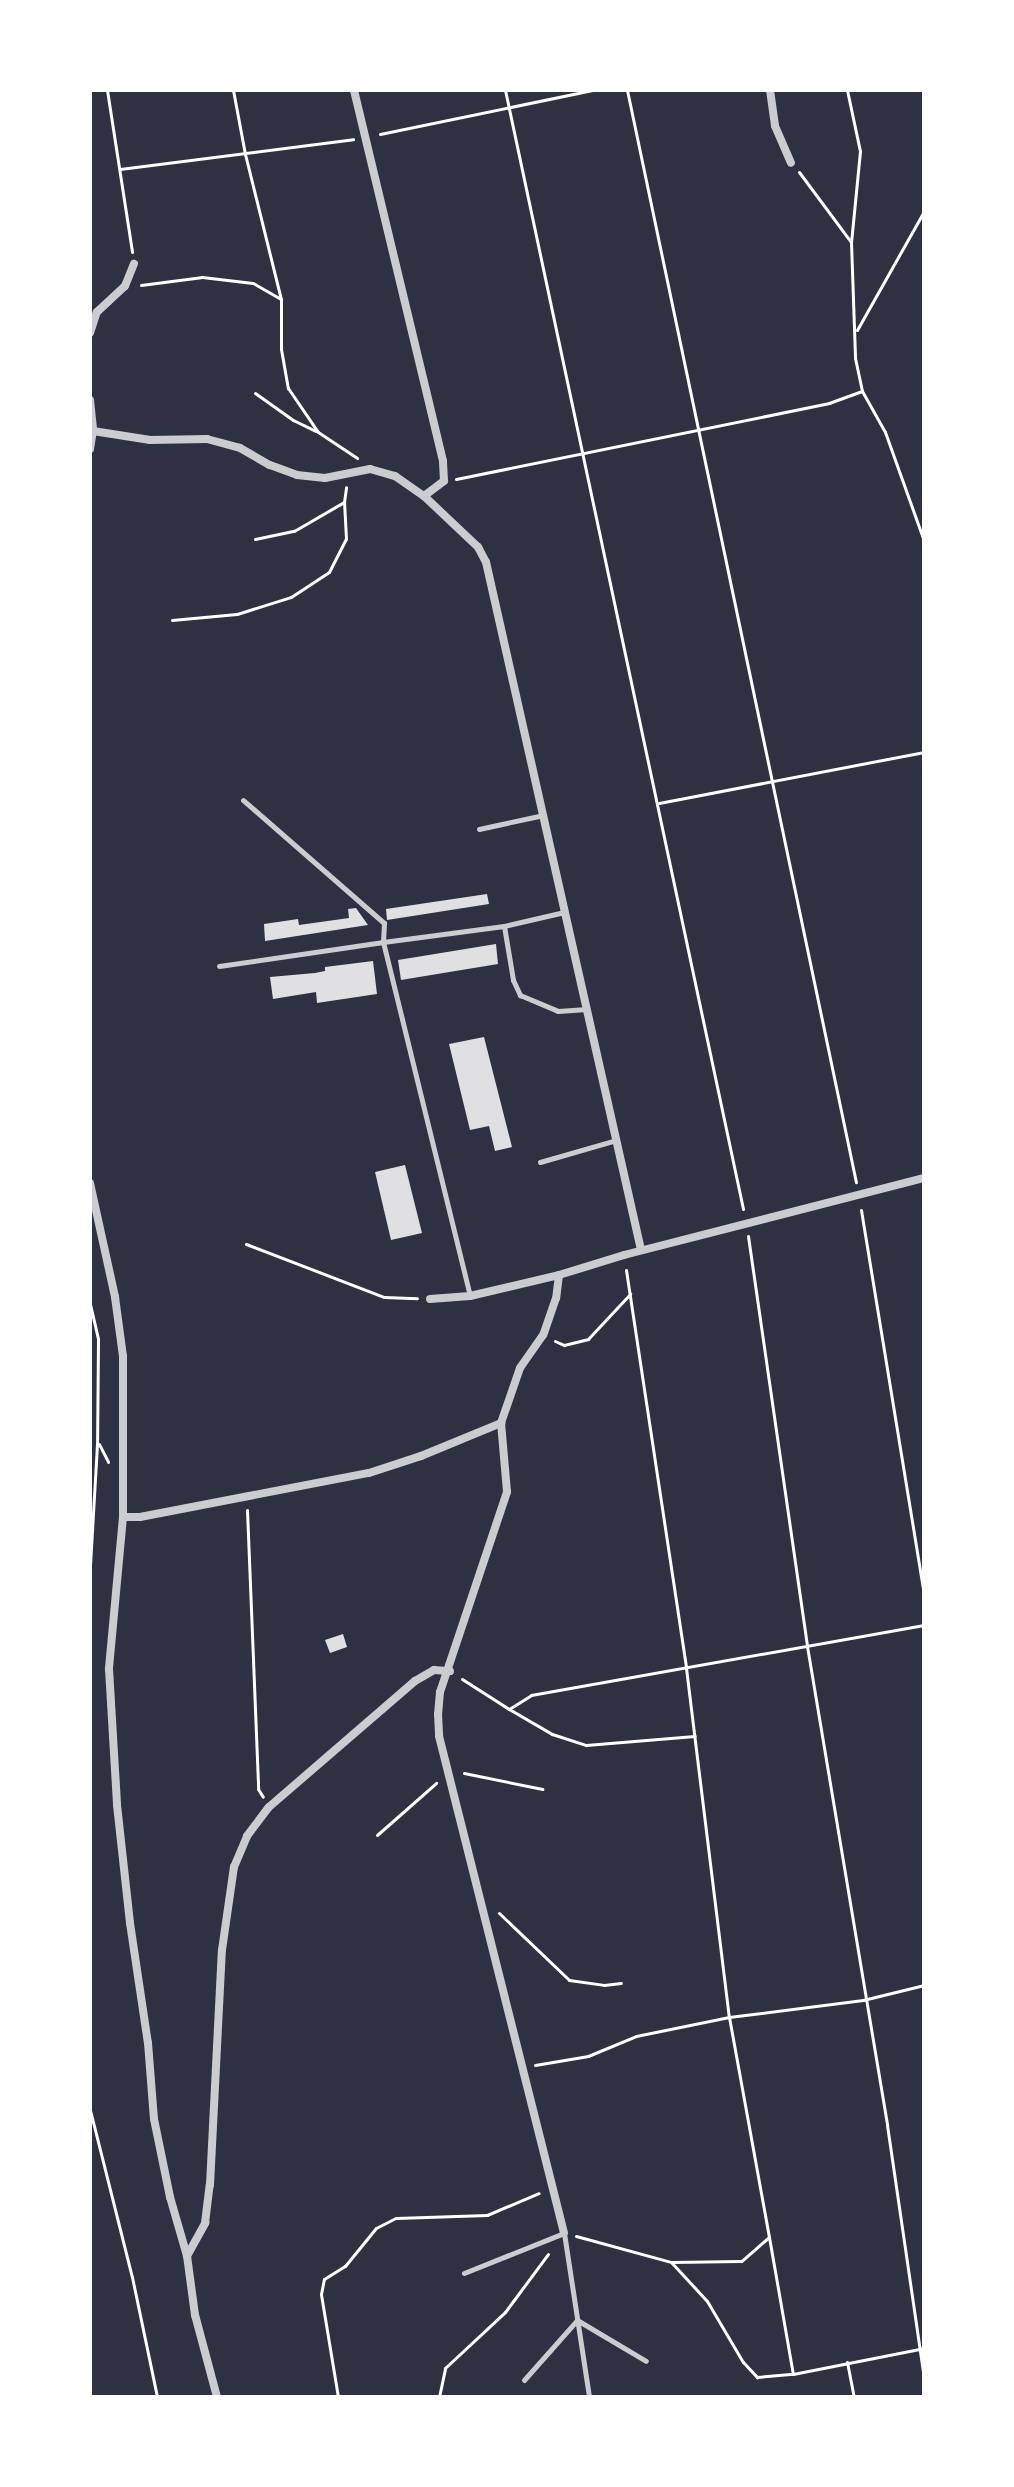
<!DOCTYPE html>
<html>
<head>
<meta charset="utf-8">
<style>
	body { margin:0 }
	#map { position:relative; width:1014px; height:2487px; overflow:hidden; background:#2d3142; font-family:"DM Sans",sans-serif }
	div>[style] { position:absolute }
	[style*='--x'] { left:calc(var(--x)*1px); top:calc(var(--y)*1px); width:calc(var(--w)*1px); rotate:calc(var(--a)*1deg) }
	.building>* { inset:0; background:#e0e0e3 }
	.path>* { height:3px; margin:-1.5px; padding:0 1.5px; transform-origin:1.5px; border-radius:1.5px; background:#fff }
	.service>* { height:5px; margin:-2.5px; padding:0 2.5px; transform-origin:2.5px; border-radius:2.5px; background:#caccd0 }
	.minor>* { height:8px; margin:-4px; padding:0 4px; transform-origin:4px; border-radius:4px; background:#caccd0 }
	span { translate:-50% -50%; white-space:nowrap; text-align:center; line-height:1.15; -webkit-text-stroke:6px #fff; paint-order:stroke }
	.frame { position:absolute; inset:0; border:92px solid #fff; pointer-events:none }
</style>
</head>
<body>
<div id="map">
	<div class="building">
		<div style="clip-path:polygon(487px 894px,489px 904px,387px 920px,386px 909px)"></div>
		<div style="clip-path:polygon(356px 908px,368px 925px,265px 941px,264px 924px,298px 919px,299px 925px,349px 918px,348px 909px)"></div>
		<div style="clip-path:polygon(496px 944px,498px 964px,401px 980px,398px 960px)"></div>
		<div style="clip-path:polygon(373px 961px,377px 994px,317px 1003px,316px 992px,273px 999px,270px 977px,315px 973px,325px 971px,325px 967px)"></div>
		<div style="clip-path:polygon(484px 1037px,512px 1147px,495px 1151px,489px 1126px,470px 1130px,449px 1044px)"></div>
		<div style="clip-path:polygon(405px 1165px,422px 1233px,391px 1240px,375px 1172px)"></div>
		<div style="clip-path:polygon(343px 1634px,347px 1647px,330px 1653px,325px 1640px)"></div>
	</div>
	<div class="path">
		<div style="--x:107;--y:90;--w:164;--a:81.2"></div>
		<div style="--x:233;--y:90;--w:65;--a:79.4"></div>
		<div style="--x:245;--y:154;--w:149;--a:76.1"></div>
		<div style="--x:281;--y:299;--w:50;--a:90"></div>
		<div style="--x:281;--y:349;--w:40;--a:80"></div>
		<div style="--x:288;--y:388;--w:53;--a:55.7"></div>
		<div style="--x:318;--y:432;--w:47;--a:33.7"></div>
		<div style="--x:505;--y:90;--w:1144;--a:77.99"></div>
		<div style="--x:627;--y:90;--w:1116;--a:78.16"></div>
		<div style="--x:847;--y:90;--w:62;--a:78"></div>
		<div style="--x:860;--y:151;--w:91;--a:95.6"></div>
		<div style="--x:380;--y:134;--w:217;--a:-11.7"></div>
		<div style="--x:120;--y:169;--w:235;--a:-7.3"></div>
		<div style="--x:799;--y:172;--w:87;--a:53.4"></div>
		<div style="--x:851;--y:242;--w:116;--a:88"></div>
		<div style="--x:855;--y:358;--w:34;--a:78"></div>
		<div style="--x:862;--y:391;--w:47;--a:60.7"></div>
		<div style="--x:885;--y:432;--w:116;--a:70.3"></div>
		<div style="--x:141;--y:285;--w:62;--a:-7.5"></div>
		<div style="--x:202;--y:277;--w:51;--a:6.7"></div>
		<div style="--x:253;--y:283;--w:32;--a:30"></div>
		<div style="--x:857;--y:330;--w:137;--a:-60.6"></div>
		<div style="--x:255;--y:393;--w:47;--a:35.4"></div>
		<div style="--x:293;--y:420;--w:25;--a:26"></div>
		<div style="--x:456;--y:479;--w:381;--a:-11.5"></div>
		<div style="--x:829;--y:403;--w:35;--a:-20"></div>
		<div style="--x:255;--y:539;--w:40;--a:-12"></div>
		<div style="--x:294;--y:531;--w:58;--a:-30.1"></div>
		<div style="--x:344;--y:502;--w:15;--a:-82"></div>
		<div style="--x:172;--y:620;--w:65;--a:-5.3"></div>
		<div style="--x:237;--y:614;--w:57;--a:-17.5"></div>
		<div style="--x:291;--y:597;--w:45;--a:-33.3"></div>
		<div style="--x:329;--y:572;--w:37;--a:-63"></div>
		<div style="--x:346;--y:539;--w:37;--a:-93"></div>
		<div style="--x:659;--y:803;--w:270;--a:-10.9"></div>
		<div style="--x:861;--y:1210;--w:388;--a:80.7"></div>
		<div style="--x:748;--y:1236;--w:414;--a:81.8"></div>
		<div style="--x:807;--y:1646;--w:486;--a:80.5"></div>
		<div style="--x:887;--y:2125;--w:257;--a:81.7"></div>
		<div style="--x:246;--y:1244;--w:148;--a:21"></div>
		<div style="--x:384;--y:1297;--w:33;--a:2"></div>
		<div style="--x:626;--y:1270;--w:402;--a:81.4"></div>
		<div style="--x:686;--y:1668;--w:352;--a:83"></div>
		<div style="--x:729;--y:2017;--w:224;--a:79.7"></div>
		<div style="--x:769;--y:2237;--w:37;--a:139"></div>
		<div style="--x:741;--y:2261;--w:70;--a:179.2"></div>
		<div style="--x:90;--y:1304;--w:36;--a:77"></div>
		<div style="--x:98;--y:1339;--w:105;--a:90.5"></div>
		<div style="--x:97;--y:1444;--w:122;--a:93.3"></div>
		<div style="--x:555;--y:1341;--w:10;--a:24"></div>
		<div style="--x:564;--y:1345;--w:25;--a:-14"></div>
		<div style="--x:588;--y:1339;--w:62;--a:-47"></div>
		<div style="--x:99;--y:1444;--w:20;--a:63"></div>
		<div style="--x:247;--y:1510;--w:279;--a:87.7"></div>
		<div style="--x:258;--y:1789;--w:9;--a:58"></div>
		<div style="--x:462;--y:1679;--w:56;--a:32.6"></div>
		<div style="--x:509;--y:1709;--w:26;--a:-32"></div>
		<div style="--x:531;--y:1695;--w:399;--a:-10.1"></div>
		<div style="--x:509;--y:1709;--w:50;--a:30.2"></div>
		<div style="--x:552;--y:1734;--w:36;--a:18"></div>
		<div style="--x:586;--y:1745;--w:109;--a:-4.7"></div>
		<div style="--x:464;--y:1773;--w:80;--a:11.6"></div>
		<div style="--x:377;--y:1835;--w:79;--a:-41.4"></div>
		<div style="--x:499;--y:1913;--w:97;--a:43.7"></div>
		<div style="--x:569;--y:1980;--w:35;--a:8"></div>
		<div style="--x:604;--y:1985;--w:17;--a:-7"></div>
		<div style="--x:535;--y:2065;--w:54;--a:-9.6"></div>
		<div style="--x:588;--y:2056;--w:52;--a:-22.6"></div>
		<div style="--x:636;--y:2036;--w:95;--a:-11.5"></div>
		<div style="--x:729;--y:2017;--w:135;--a:-7.2"></div>
		<div style="--x:863;--y:2000;--w:63;--a:-13.8"></div>
		<div style="--x:90;--y:2110;--w:172;--a:75.9"></div>
		<div style="--x:132;--y:2277;--w:123;--a:78.2"></div>
		<div style="--x:576;--y:2236;--w:98;--a:15.3"></div>
		<div style="--x:671;--y:2262;--w:53;--a:47.3"></div>
		<div style="--x:707;--y:2301;--w:71;--a:59.5"></div>
		<div style="--x:743;--y:2362;--w:21;--a:47"></div>
		<div style="--x:757;--y:2377;--w:36;--a:-5"></div>
		<div style="--x:793;--y:2374;--w:134;--a:-11.2"></div>
		<div style="--x:769;--y:2237;--w:139;--a:80.1"></div>
		<div style="--x:847;--y:2362;--w:36;--a:79"></div>
		<div style="--x:338;--y:2397;--w:104;--a:-99.4"></div>
		<div style="--x:321;--y:2294;--w:15;--a:-79"></div>
		<div style="--x:324;--y:2279;--w:25;--a:-32"></div>
		<div style="--x:345;--y:2266;--w:49;--a:-50.8"></div>
		<div style="--x:376;--y:2228;--w:22;--a:-27"></div>
		<div style="--x:396;--y:2218;--w:91;--a:-1.9"></div>
		<div style="--x:487;--y:2215;--w:56;--a:-22.9"></div>
		<div style="--x:439;--y:2397;--w:30;--a:-78"></div>
		<div style="--x:445;--y:2368;--w:82;--a:-43"></div>
		<div style="--x:505;--y:2312;--w:72;--a:-53.4"></div>
	</div>
	<div class="service">
		<div style="--x:479;--y:829;--w:66;--a:-12.3"></div>
		<div style="--x:504;--y:926;--w:55;--a:80.5"></div>
		<div style="--x:513;--y:980;--w:17;--a:65"></div>
		<div style="--x:520;--y:995;--w:41;--a:22.8"></div>
		<div style="--x:558;--y:1011;--w:29;--a:-4"></div>
		<div style="--x:219;--y:966;--w:166;--a:-8.3"></div>
		<div style="--x:383;--y:942;--w:19;--a:-87"></div>
		<div style="--x:384;--y:923;--w:187;--a:-138.9"></div>
		<div style="--x:540;--y:1162;--w:79;--a:-16.1"></div>
		<div style="--x:470;--y:1296;--w:365;--a:-103.8"></div>
		<div style="--x:383;--y:942;--w:122;--a:-7.5"></div>
		<div style="--x:504;--y:926;--w:62;--a:-13.1"></div>
		<div style="--x:464;--y:2273;--w:108;--a:-21.8"></div>
		<div style="--x:564;--y:2233;--w:166;--a:81.3"></div>
		<div style="--x:524;--y:2380;--w:80;--a:-48.5"></div>
		<div style="--x:577;--y:2320;--w:80;--a:30.7"></div>
	</div>
	<div class="minor">
		<div style="--x:770;--y:90;--w:36;--a:82"></div>
		<div style="--x:775;--y:126;--w:40;--a:66.6"></div>
		<div style="--x:90;--y:333;--w:22;--a:-72"></div>
		<div style="--x:97;--y:312;--w:38;--a:-43"></div>
		<div style="--x:125;--y:286;--w:24;--a:-68"></div>
		<div style="--x:90;--y:400;--w:31;--a:84"></div>
		<div style="--x:93;--y:431;--w:58;--a:9"></div>
		<div style="--x:150;--y:440;--w:57;--a:-1"></div>
		<div style="--x:207;--y:439;--w:34;--a:15"></div>
		<div style="--x:240;--y:448;--w:34;--a:30"></div>
		<div style="--x:270;--y:465;--w:29;--a:20"></div>
		<div style="--x:297;--y:475;--w:28;--a:6"></div>
		<div style="--x:325;--y:478;--w:46;--a:-11.3"></div>
		<div style="--x:370;--y:469;--w:26;--a:16"></div>
		<div style="--x:395;--y:476;--w:35;--a:35"></div>
		<div style="--x:424;--y:496;--w:25;--a:-37"></div>
		<div style="--x:444;--y:481;--w:20;--a:-93"></div>
		<div style="--x:443;--y:461;--w:382;--a:-103.5"></div>
		<div style="--x:90;--y:449;--w:18;--a:-81"></div>
		<div style="--x:424;--y:496;--w:74;--a:43.4"></div>
		<div style="--x:478;--y:547;--w:17;--a:62"></div>
		<div style="--x:486;--y:562;--w:705;--a:77.3"></div>
		<div style="--x:90;--y:1183;--w:117;--a:77.6"></div>
		<div style="--x:115;--y:1297;--w:60;--a:82.3"></div>
		<div style="--x:123;--y:1356;--w:161;--a:90"></div>
		<div style="--x:123;--y:1517;--w:153;--a:95.3"></div>
		<div style="--x:109;--y:1669;--w:136;--a:86.6"></div>
		<div style="--x:117;--y:1805;--w:119;--a:83.7"></div>
		<div style="--x:130;--y:1923;--w:121;--a:81.5"></div>
		<div style="--x:148;--y:2043;--w:76;--a:85.5"></div>
		<div style="--x:154;--y:2119;--w:80;--a:78.4"></div>
		<div style="--x:170;--y:2197;--w:61;--a:73.9"></div>
		<div style="--x:559;--y:1275;--w:23;--a:97"></div>
		<div style="--x:556;--y:1298;--w:39;--a:109"></div>
		<div style="--x:543;--y:1335;--w:40;--a:124.9"></div>
		<div style="--x:520;--y:1368;--w:58;--a:109.1"></div>
		<div style="--x:501;--y:1423;--w:69;--a:85"></div>
		<div style="--x:507;--y:1492;--w:211;--a:108.5"></div>
		<div style="--x:440;--y:1692;--w:22;--a:95"></div>
		<div style="--x:438;--y:1714;--w:22;--a:87"></div>
		<div style="--x:439;--y:1736;--w:512;--a:75.88"></div>
		<div style="--x:430;--y:1299;--w:40;--a:-4.3"></div>
		<div style="--x:470;--y:1296;--w:91;--a:-13.3"></div>
		<div style="--x:559;--y:1275;--w:68;--a:-17.1"></div>
		<div style="--x:624;--y:1255;--w:310;--a:-14.4"></div>
		<div style="--x:123;--y:1517;--w:17;--a:0"></div>
		<div style="--x:140;--y:1517;--w:233;--a:-10.9"></div>
		<div style="--x:369;--y:1473;--w:55;--a:-18.1"></div>
		<div style="--x:421;--y:1456;--w:87;--a:-22.4"></div>
		<div style="--x:217;--y:2397;--w:85;--a:-105"></div>
		<div style="--x:195;--y:2315;--w:60;--a:-97.7"></div>
		<div style="--x:187;--y:2256;--w:38;--a:-61"></div>
		<div style="--x:205;--y:2223;--w:38;--a:-83"></div>
		<div style="--x:210;--y:2185;--w:235;--a:-87.1"></div>
		<div style="--x:222;--y:1950;--w:84;--a:-81.8"></div>
		<div style="--x:234;--y:1867;--w:34;--a:-67"></div>
		<div style="--x:247;--y:1836;--w:36;--a:-53"></div>
		<div style="--x:269;--y:1807;--w:193;--a:-40.8"></div>
		<div style="--x:415;--y:1681;--w:22;--a:-30"></div>
		<div style="--x:434;--y:1670;--w:16;--a:4"></div>
	</div>
	<div class="frame"></div>
</div>
</body>
</html>
